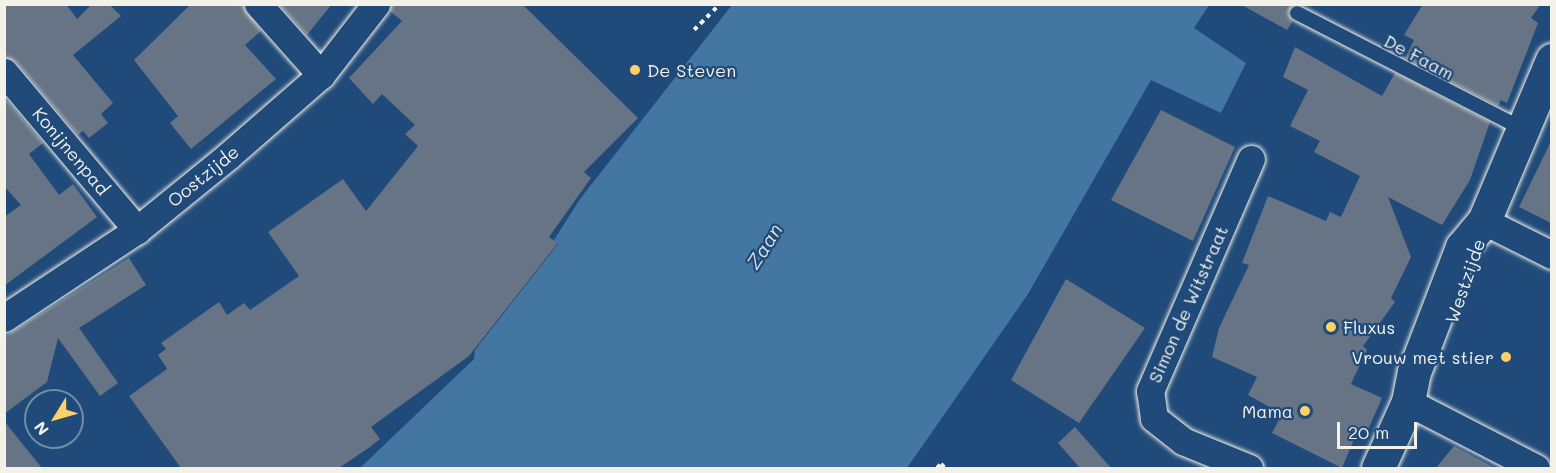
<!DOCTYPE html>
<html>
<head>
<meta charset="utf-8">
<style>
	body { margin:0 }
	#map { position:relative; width:1556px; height:473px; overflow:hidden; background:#1f4a7a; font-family:Mali,sans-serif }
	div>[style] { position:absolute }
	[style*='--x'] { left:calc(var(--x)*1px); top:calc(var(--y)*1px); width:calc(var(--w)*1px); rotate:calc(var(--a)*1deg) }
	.water>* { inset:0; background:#4376a0 }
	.building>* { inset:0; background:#667485 }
	.path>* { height:4px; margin-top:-2px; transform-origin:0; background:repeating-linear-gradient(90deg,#f4f1e8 0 4.5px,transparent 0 9px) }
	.roads { filter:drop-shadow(0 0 2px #f4f1e8) drop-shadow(0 0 2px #f4f1e8) }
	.service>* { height:14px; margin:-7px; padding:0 7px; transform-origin:7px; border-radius:7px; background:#1f4a7a }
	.minor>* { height:27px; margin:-13.5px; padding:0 13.5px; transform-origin:13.5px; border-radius:13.5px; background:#1f4a7a }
	.tertiary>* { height:33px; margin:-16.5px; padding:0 16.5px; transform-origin:16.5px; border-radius:16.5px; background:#1f4a7a }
	.dots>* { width:16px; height:16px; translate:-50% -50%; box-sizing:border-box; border:3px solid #1f4a7a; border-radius:50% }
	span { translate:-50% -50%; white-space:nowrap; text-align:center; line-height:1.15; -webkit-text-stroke:4.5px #1f4a7a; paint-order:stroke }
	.street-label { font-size:18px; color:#f4f1e8 }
	.poi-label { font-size:18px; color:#f4f1e8 }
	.left { translate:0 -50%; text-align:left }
	.right { translate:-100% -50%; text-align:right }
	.water-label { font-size:20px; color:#d9dfdd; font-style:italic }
	.frame { position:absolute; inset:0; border:6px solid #f4f1e8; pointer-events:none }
	.north { position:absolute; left:24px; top:389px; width:60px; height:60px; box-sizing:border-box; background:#1f4a7a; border:2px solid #748da6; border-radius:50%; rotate:233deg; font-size:16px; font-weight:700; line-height:24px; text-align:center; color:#f4f1e8 }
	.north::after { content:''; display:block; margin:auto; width:21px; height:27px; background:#ffd166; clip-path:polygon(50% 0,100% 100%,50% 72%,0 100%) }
	.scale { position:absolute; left:1337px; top:422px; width:80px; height:27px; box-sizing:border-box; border:3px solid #f4f1e8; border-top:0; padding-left:8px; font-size:18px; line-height:21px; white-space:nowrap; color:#f4f1e8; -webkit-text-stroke:4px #1f4a7a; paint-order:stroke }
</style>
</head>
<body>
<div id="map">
	<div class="water">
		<div style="clip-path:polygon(732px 5px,1209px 5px,1194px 28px,1246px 63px,1221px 113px,1151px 80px,1028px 294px,907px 468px,360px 468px,474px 359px,475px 350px,558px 244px,554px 240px,580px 199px)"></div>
	</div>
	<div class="building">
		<div style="clip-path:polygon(5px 4px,66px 4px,77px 19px,92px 4px,109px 4px,121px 16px,73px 55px,113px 103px,101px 114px,108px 123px,89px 138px,83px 131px,78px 135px,16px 62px,4px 57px)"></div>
		<div style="clip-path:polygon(191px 4px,243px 4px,261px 31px,245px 45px,276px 79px,191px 149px,170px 123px,178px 116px,134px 60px)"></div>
		<div style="clip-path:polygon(279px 4px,332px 4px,307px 35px)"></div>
		<div style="clip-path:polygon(391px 4px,522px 4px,638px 118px,584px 172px,591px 178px,549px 237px,558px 243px,469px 356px,371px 427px,380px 439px,370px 447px,339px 468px,181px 468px,129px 396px,167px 369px,158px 355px,166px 349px,161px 343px,219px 302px,227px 315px,244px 303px,250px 310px,299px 276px,268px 232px,343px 179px,366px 211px,418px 146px,405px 134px,415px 125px,382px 94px,373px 104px,349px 78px,402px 21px,390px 11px)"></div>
		<div style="clip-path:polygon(1240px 4px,1295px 4px,1288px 13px,1293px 21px,1287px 30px)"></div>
		<div style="clip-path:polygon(1423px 4px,1541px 4px,1531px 18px,1538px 23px,1507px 103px,1501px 100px,1498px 106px,1405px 58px,1414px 40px,1404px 35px)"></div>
		<div style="clip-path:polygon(1295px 47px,1382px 96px,1395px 73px,1490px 122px,1470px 180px,1442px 225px,1388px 197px,1411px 257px,1391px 298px,1395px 302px,1363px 346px,1367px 350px,1351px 384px,1382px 398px,1367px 432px,1358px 430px,1342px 468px,1272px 433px,1282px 414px,1248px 395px,1257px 377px,1212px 357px,1219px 328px,1249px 265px,1242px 263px,1268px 196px,1326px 221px,1330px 212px,1341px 217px,1360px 176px,1314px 152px,1320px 141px,1290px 126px,1308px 90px,1283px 77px)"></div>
		<div style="clip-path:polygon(4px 97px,43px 143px,29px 154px,59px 195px,73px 184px,97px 217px,4px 286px,4px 217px,21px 205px,4px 186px)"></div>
		<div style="clip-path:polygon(1161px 110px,1235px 147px,1193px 241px,1111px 200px)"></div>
		<div style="clip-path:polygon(1551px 141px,1551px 223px,1519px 207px)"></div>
		<div style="clip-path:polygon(129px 258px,146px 285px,79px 328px,118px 383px,100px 396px,58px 338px,47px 382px,4px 414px,4px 337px)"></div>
		<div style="clip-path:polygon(1066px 279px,1145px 328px,1079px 423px,1011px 380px)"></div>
		<div style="clip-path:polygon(4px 421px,42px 468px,4px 468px)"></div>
		<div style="clip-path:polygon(1075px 427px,1111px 468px,1080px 468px,1058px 443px)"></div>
		<div style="clip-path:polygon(1454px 446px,1495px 468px,1436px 468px)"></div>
	</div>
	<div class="path">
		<div style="--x:694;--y:30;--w:37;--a:-45"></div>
		<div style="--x:937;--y:468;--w:6;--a:-45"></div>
		<div style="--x:941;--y:464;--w:6;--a:45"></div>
	</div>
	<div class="roads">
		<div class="service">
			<div style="--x:1297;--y:13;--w:254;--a:27.2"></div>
		</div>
		<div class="minor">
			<div style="--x:258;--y:4;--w:95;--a:48.4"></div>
			<div style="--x:4;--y:72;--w:207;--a:49.9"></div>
			<div style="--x:1484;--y:221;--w:76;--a:26.6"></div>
			<div style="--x:4;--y:318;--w:159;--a:-33.5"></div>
			<div style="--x:137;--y:230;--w:117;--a:-39.1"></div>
			<div style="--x:228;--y:156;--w:123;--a:-41.1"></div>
			<div style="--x:321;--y:75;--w:90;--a:-52.2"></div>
			<div style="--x:1408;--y:402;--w:144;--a:27.3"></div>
			<div style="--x:1249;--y:468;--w:71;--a:-157.8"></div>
			<div style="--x:1183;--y:441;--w:37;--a:-142"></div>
			<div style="--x:1154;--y:418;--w:27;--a:-98"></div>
			<div style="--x:1150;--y:391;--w:253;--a:-66.5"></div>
		</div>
		<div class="tertiary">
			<div style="--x:1378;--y:468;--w:72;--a:-65.6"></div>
			<div style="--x:1408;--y:402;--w:31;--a:-79"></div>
			<div style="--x:1414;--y:372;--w:134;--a:-69"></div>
			<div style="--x:1462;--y:247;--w:34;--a:-50"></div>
			<div style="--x:1484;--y:221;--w:175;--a:-67.1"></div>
		</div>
	</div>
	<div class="dots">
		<div style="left:635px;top:70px;background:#ffd166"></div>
		<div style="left:1331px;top:327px;background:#ffd166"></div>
		<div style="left:1506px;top:357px;background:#ffd166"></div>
		<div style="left:1305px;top:411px;background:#ffd166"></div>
	</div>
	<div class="street-label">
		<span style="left:1419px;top:57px;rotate:28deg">De Faam</span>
		<span style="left:71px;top:151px;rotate:50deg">Konijnenpad</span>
		<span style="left:203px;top:176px;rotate:-39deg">Oostzijde</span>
		<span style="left:1465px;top:281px;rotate:-71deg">Westzijde</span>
		<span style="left:1188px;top:304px;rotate:-66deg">Simon de Witstraat</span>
	</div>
	<div class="poi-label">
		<span class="left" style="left:647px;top:70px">De Steven</span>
		<span class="left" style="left:1343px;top:327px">Fluxus</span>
		<span class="right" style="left:1494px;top:357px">Vrouw met stier</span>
		<span class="right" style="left:1293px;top:411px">Mama</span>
	</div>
	<div class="water-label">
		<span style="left:764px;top:246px;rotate:-58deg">Zaan</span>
	</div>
	<div class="frame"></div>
	<div class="north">N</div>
	<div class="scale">20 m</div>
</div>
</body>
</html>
